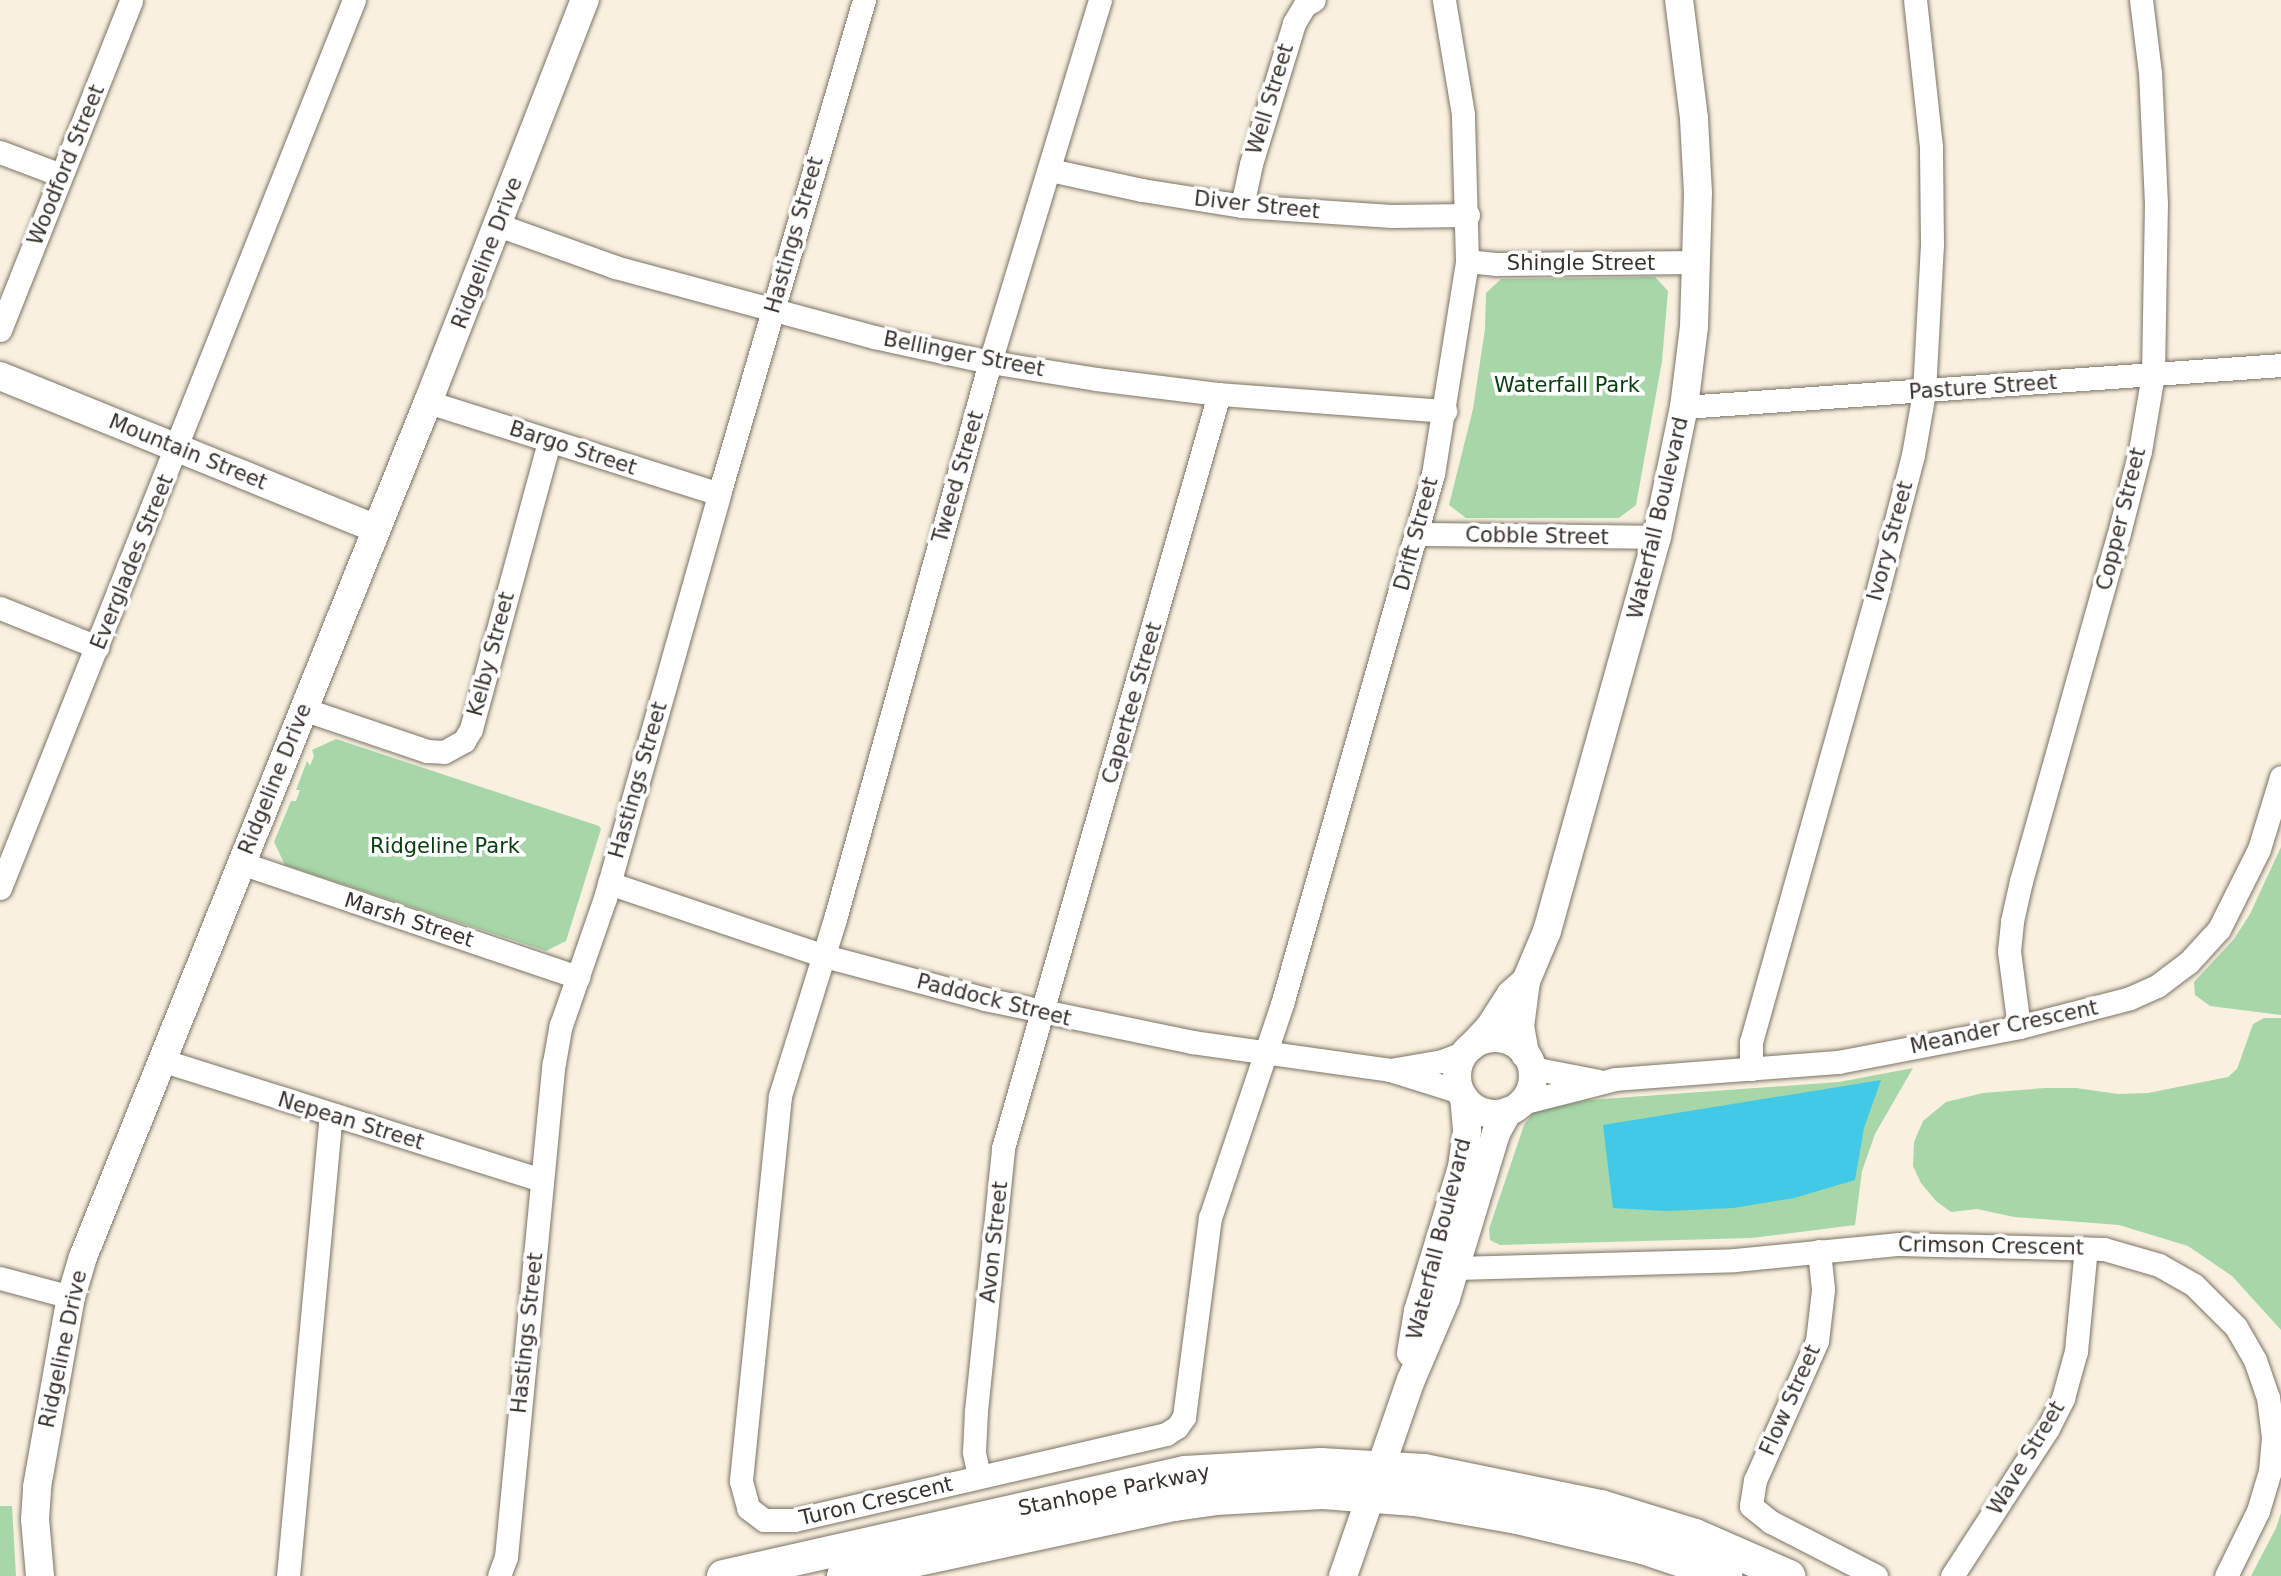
<!DOCTYPE html>
<html>
<head>
<meta charset="utf-8">
<style>
	body { margin:0 }
	#map { position:relative; width:2281px; height:1576px; overflow:hidden; background:#f9f0e0; font-family:"DejaVu Sans",sans-serif }
	div>[style] { position:absolute }
	[style*='--x'] { left:calc(var(--x)*1px); top:calc(var(--y)*1px); width:calc(var(--w)*1px); rotate:calc(var(--a)*1deg) }
	.green>* { inset:0; background:#a7d6a8 }
	.water>* { inset:0; background:#41c9e6 }
	.roads { filter:drop-shadow(0 0 2px #7a7264) drop-shadow(0 0 2px #7a7264) }
	.minor>* { height:23px; margin:-11.5px; padding:0 11.5px; transform-origin:11.5px; border-radius:11.5px; background:#fff }
	.tertiary>* { height:28px; margin:-14px; padding:0 14px; transform-origin:14px; border-radius:14px; background:#fff }
	.tertiary>.ring { margin:-14px; padding:0; box-sizing:content-box; background:none; border:28px solid #fff; border-radius:50% }
	.secondary>* { height:32px; margin:-16px; padding:0 16px; transform-origin:16px; border-radius:16px; background:#fff }
	span { translate:-50% -50%; white-space:nowrap; text-align:center; line-height:1.15; -webkit-text-stroke:7px #fff; paint-order:stroke }
	.street-label { font-size:21px; color:#35312b }
	.park-label { font-size:21px; color:#083c10 }
</style>
</head>
<body>
<div id="map">
	<div class="green">
		<div style="clip-path:polygon(1655px 277px,1668px 291px,1662px 361px,1636px 505px,1619px 518px,1466px 518px,1449px 505px,1473px 409px,1485px 329px,1486px 293px,1501px 279px)"></div>
		<div style="clip-path:polygon(336px 739px,599px 826px,601px 829px,566px 941px,546px 951px,285px 865px,274px 842px,291px 801px,296px 801px,300px 790px,296px 790px,307px 761px,310px 766px,314px 756px,312px 750px)"></div>
		<div style="clip-path:polygon(2281px 847px,2281px 1015px,2210px 1006px,2195px 995px,2194px 982px,2234px 939px,2250px 914px)"></div>
		<div style="clip-path:polygon(2264px 1018px,2281px 1018px,2281px 1330px,2232px 1276px,2188px 1246px,2119px 1225px,2014px 1217px,1977px 1209px,1951px 1212px,1936px 1201px,1921px 1183px,1913px 1166px,1914px 1142px,1923px 1121px,1946px 1102px,1983px 1093px,2045px 1088px,2076px 1088px,2118px 1094px,2148px 1093px,2228px 1077px,2237px 1069px,2253px 1024px)"></div>
		<div style="clip-path:polygon(1913px 1068px,1875px 1134px,1862px 1171px,1855px 1225px,1751px 1238px,1500px 1245px,1490px 1240px,1489px 1229px,1524px 1125px,1535px 1111px,1589px 1100px,1839px 1082px)"></div>
		<div style="clip-path:polygon(0 1506px,12px 1506px,16px 1576px,0 1576px)"></div>
		<div style="clip-path:polygon(2281px 1513px,2281px 1576px,2251px 1576px,2276px 1528px)"></div>
	</div>
	<div class="water">
		<div style="clip-path:polygon(1881px 1080px,1864px 1128px,1855px 1180px,1794px 1198px,1733px 1208px,1666px 1211px,1613px 1208px,1603px 1125px)"></div>
	</div>
	<div class="roads">
		<div class="minor">
			<div style="--x:1100;--y:0;--w:378;--a:106.9"></div>
			<div style="--x:990;--y:362;--w:578;--a:105.55"></div>
			<div style="--x:835;--y:919;--w:185;--a:107.3"></div>
			<div style="--x:780;--y:1096;--w:387;--a:95.8"></div>
			<div style="--x:741;--y:1481;--w:28;--a:75"></div>
			<div style="--x:748;--y:1508;--w:20;--a:37"></div>
			<div style="--x:764;--y:1520;--w:30;--a:0"></div>
			<div style="--x:794;--y:1520;--w:382;--a:-13"></div>
			<div style="--x:1166;--y:1434;--w:13;--a:-32"></div>
			<div style="--x:1177;--y:1427;--w:12;--a:-55"></div>
			<div style="--x:1184;--y:1417;--w:201;--a:-82.6"></div>
			<div style="--x:1210;--y:1218;--w:226;--a:-71.4"></div>
			<div style="--x:1282;--y:1004;--w:551;--a:-74.1"></div>
			<div style="--x:1433;--y:474;--w:216;--a:-80.9"></div>
			<div style="--x:1467;--y:261;--w:147;--a:-91.6"></div>
			<div style="--x:1463;--y:114;--w:116;--a:-99.5"></div>
			<div style="--x:0;--y:152;--w:65;--a:20.7"></div>
			<div style="--x:1050;--y:170;--w:94;--a:12.3"></div>
			<div style="--x:1142;--y:190;--w:101;--a:9.1"></div>
			<div style="--x:1242;--y:206;--w:150;--a:3.8"></div>
			<div style="--x:1392;--y:216;--w:76;--a:-0.8"></div>
			<div style="--x:1242;--y:206;--w:43;--a:-77.9"></div>
			<div style="--x:1251;--y:164;--w:147;--a:-73"></div>
			<div style="--x:1294;--y:23;--w:21;--a:-59"></div>
			<div style="--x:1305;--y:5;--w:10;--a:-29"></div>
			<div style="--x:498;--y:225;--w:124;--a:19.7"></div>
			<div style="--x:615;--y:267;--w:268;--a:15.1"></div>
			<div style="--x:874;--y:337;--w:119;--a:12.2"></div>
			<div style="--x:990;--y:362;--w:107;--a:9.1"></div>
			<div style="--x:1096;--y:379;--w:124;--a:7"></div>
			<div style="--x:1219;--y:394;--w:227;--a:4.3"></div>
			<div style="--x:1467;--y:261;--w:30;--a:6"></div>
			<div style="--x:1497;--y:264;--w:199;--a:-0.6"></div>
			<div style="--x:0;--y:330;--w:355;--a:-68.3"></div>
			<div style="--x:428;--y:402;--w:305;--a:17.5"></div>
			<div style="--x:1684;--y:407;--w:598;--a:-4.02"></div>
			<div style="--x:1417;--y:534;--w:240;--a:0.7"></div>
			<div style="--x:0;--y:608;--w:105;--a:21.9"></div>
			<div style="--x:303;--y:709;--w:131;--a:18.7"></div>
			<div style="--x:427;--y:751;--w:17;--a:3"></div>
			<div style="--x:444;--y:752;--w:23;--a:-29"></div>
			<div style="--x:464;--y:741;--w:14;--a:-60"></div>
			<div style="--x:471;--y:729;--w:298;--a:-74.8"></div>
			<div style="--x:241;--y:863;--w:356;--a:18.7"></div>
			<div style="--x:609;--y:883;--w:228;--a:18.7"></div>
			<div style="--x:825;--y:956;--w:166;--a:15"></div>
			<div style="--x:985;--y:999;--w:211;--a:11.7"></div>
			<div style="--x:1192;--y:1042;--w:200;--a:8"></div>
			<div style="--x:1390;--y:1070;--w:73;--a:17.4"></div>
			<div style="--x:0;--y:888;--w:956;--a:-68.27"></div>
			<div style="--x:2019;--y:1027;--w:77;--a:-97.5"></div>
			<div style="--x:2009;--y:951;--w:30;--a:-84"></div>
			<div style="--x:2012;--y:921;--w:41;--a:-77.3"></div>
			<div style="--x:2021;--y:881;--w:357;--a:-74.3"></div>
			<div style="--x:2118;--y:537;--w:89;--a:-75.7"></div>
			<div style="--x:2140;--y:451;--w:78;--a:-80.4"></div>
			<div style="--x:2153;--y:374;--w:170;--a:-89"></div>
			<div style="--x:2156;--y:204;--w:131;--a:-92.6"></div>
			<div style="--x:2150;--y:73;--w:74;--a:-97"></div>
			<div style="--x:161;--y:1060;--w:399;--a:17.5"></div>
			<div style="--x:1532;--y:1068;--w:67;--a:11.1"></div>
			<div style="--x:1751;--y:1069;--w:27;--a:-90"></div>
			<div style="--x:1751;--y:1042;--w:462;--a:-74.3"></div>
			<div style="--x:1876;--y:597;--w:147;--a:-75.4"></div>
			<div style="--x:1913;--y:455;--w:64;--a:-80.1"></div>
			<div style="--x:1924;--y:392;--w:147;--a:-86.9"></div>
			<div style="--x:1932;--y:245;--w:98;--a:-90.6"></div>
			<div style="--x:1931;--y:147;--w:148;--a:-96.2"></div>
			<div style="--x:1390;--y:1070;--w:53;--a:-9.8"></div>
			<div style="--x:1442;--y:1061;--w:26;--a:-21"></div>
			<div style="--x:1521;--y:1103;--w:97;--a:-14.3"></div>
			<div style="--x:1615;--y:1079;--w:224;--a:-4.4"></div>
			<div style="--x:1838;--y:1062;--w:184;--a:-10.9"></div>
			<div style="--x:2019;--y:1027;--w:115;--a:-14.6"></div>
			<div style="--x:2130;--y:998;--w:30;--a:-24"></div>
			<div style="--x:2157;--y:986;--w:39;--a:-37"></div>
			<div style="--x:2188;--y:963;--w:46;--a:-47.6"></div>
			<div style="--x:2219;--y:929;--w:89;--a:-63.4"></div>
			<div style="--x:2259;--y:849;--w:75;--a:-73"></div>
			<div style="--x:1819;--y:1251;--w:39;--a:84"></div>
			<div style="--x:1823;--y:1290;--w:51;--a:96.7"></div>
			<div style="--x:1817;--y:1341;--w:152;--a:114"></div>
			<div style="--x:1755;--y:1480;--w:26;--a:99"></div>
			<div style="--x:1751;--y:1506;--w:26;--a:39"></div>
			<div style="--x:1771;--y:1522;--w:118;--a:27.2"></div>
			<div style="--x:1456;--y:1268;--w:279;--a:-1.6"></div>
			<div style="--x:1735;--y:1260;--w:165;--a:-5.6"></div>
			<div style="--x:1899;--y:1244;--w:205;--a:1.4"></div>
			<div style="--x:2104;--y:1249;--w:57;--a:16.2"></div>
			<div style="--x:2159;--y:1265;--w:40;--a:29.7"></div>
			<div style="--x:2194;--y:1285;--w:59;--a:45"></div>
			<div style="--x:2236;--y:1327;--w:38;--a:60"></div>
			<div style="--x:2255;--y:1360;--w:39;--a:71"></div>
			<div style="--x:2268;--y:1397;--w:40;--a:82.9"></div>
			<div style="--x:2273;--y:1437;--w:34;--a:95"></div>
			<div style="--x:2270;--y:1471;--w:42;--a:106.7"></div>
			<div style="--x:2258;--y:1511;--w:72;--a:116.2"></div>
			<div style="--x:0;--y:1278;--w:73;--a:15"></div>
			<div style="--x:979;--y:1476;--w:25;--a:-102"></div>
			<div style="--x:974;--y:1452;--w:41;--a:-87.2"></div>
			<div style="--x:976;--y:1411;--w:264;--a:-84.1"></div>
			<div style="--x:1003;--y:1148;--w:784;--a:-74.01"></div>
			<div style="--x:288;--y:1576;--w:462;--a:-84.7"></div>
			<div style="--x:499;--y:1576;--w:20;--a:-70"></div>
			<div style="--x:506;--y:1557;--w:496;--a:-84.5"></div>
			<div style="--x:554;--y:1063;--w:39;--a:-80"></div>
			<div style="--x:561;--y:1025;--w:134;--a:-70.9"></div>
			<div style="--x:605;--y:898;--w:420;--a:-74.2"></div>
			<div style="--x:719;--y:494;--w:515;--a:-73.64"></div>
			<div style="--x:1952;--y:1576;--w:176;--a:-57"></div>
			<div style="--x:2048;--y:1428;--w:34;--a:-63"></div>
			<div style="--x:2063;--y:1398;--w:49;--a:-74.5"></div>
			<div style="--x:2076;--y:1351;--w:103;--a:-84.5"></div>
		</div>
		<div class="tertiary">
			<div style="--x:0;--y:376;--w:405;--a:22.1"></div>
			<div class="ring" style="left:1457px;top:1038px;width:48px;height:48px"></div>
			<div style="--x:1471;--y:1047;--w:26;--a:-47"></div>
			<div style="--x:1489;--y:1028;--w:40;--a:-57.1"></div>
			<div style="--x:1511;--y:994;--w:20;--a:-41"></div>
			<div style="--x:1525;--y:1054;--w:27;--a:-100"></div>
			<div style="--x:1520;--y:1027;--w:46;--a:-82.6"></div>
			<div style="--x:1526;--y:981;--w:54;--a:-67.2"></div>
			<div style="--x:1547;--y:931;--w:409;--a:-74.4"></div>
			<div style="--x:1657;--y:537;--w:133;--a:-78.3"></div>
			<div style="--x:1684;--y:407;--w:81;--a:-82.9"></div>
			<div style="--x:1694;--y:327;--w:134;--a:-88.3"></div>
			<div style="--x:1698;--y:193;--w:75;--a:-93.1"></div>
			<div style="--x:1694;--y:118;--w:119;--a:-97.2"></div>
			<div style="--x:1411;--y:1353;--w:43;--a:-80.5"></div>
			<div style="--x:1418;--y:1311;--w:151;--a:-73"></div>
			<div style="--x:1462;--y:1167;--w:37;--a:-82"></div>
			<div style="--x:1467;--y:1130;--w:32;--a:-95"></div>
			<div style="--x:40;--y:1576;--w:57;--a:-95"></div>
			<div style="--x:35;--y:1519;--w:32;--a:-86"></div>
			<div style="--x:37;--y:1487;--w:193;--a:-79.9"></div>
			<div style="--x:71;--y:1297;--w:42;--a:-73.3"></div>
			<div style="--x:83;--y:1257;--w:922;--a:-68.03"></div>
			<div style="--x:428;--y:402;--w:432;--a:-68.7"></div>
			<div style="--x:1343;--y:1576;--w:207;--a:-70.9"></div>
			<div style="--x:1411;--y:1380;--w:89;--a:-66.9"></div>
			<div style="--x:1446;--y:1298;--w:172;--a:-73.1"></div>
			<div style="--x:1496;--y:1133;--w:25;--a:-61"></div>
		</div>
		<div class="secondary">
			<div style="--x:723;--y:1576;--w:474;--a:-12.7"></div>
			<div style="--x:1185;--y:1472;--w:136;--a:-3.4"></div>
			<div style="--x:1321;--y:1464;--w:103;--a:3.3"></div>
			<div style="--x:1424;--y:1470;--w:181;--a:11.5"></div>
			<div style="--x:1601;--y:1506;--w:98;--a:17.1"></div>
			<div style="--x:1695;--y:1535;--w:103;--a:23.6"></div>
			<div style="--x:843;--y:1576;--w:340;--a:-12.1"></div>
			<div style="--x:1175;--y:1505;--w:41;--a:-8.3"></div>
			<div style="--x:1216;--y:1499;--w:106;--a:-3.2"></div>
			<div style="--x:1322;--y:1493;--w:93;--a:4.3"></div>
			<div style="--x:1415;--y:1500;--w:104;--a:10"></div>
			<div style="--x:1517;--y:1518;--w:130;--a:13.4"></div>
			<div style="--x:1643;--y:1548;--w:88;--a:18.6"></div>
		</div>
	</div>
	<div class="street-label">
		<span style="left:1270px;top:99px;rotate:-73deg">Well Street</span>
		<span style="left:66px;top:165px;rotate:-68deg">Woodford Street</span>
		<span style="left:1257px;top:205px;rotate:6deg">Diver Street</span>
		<span style="left:794px;top:235px;rotate:-74deg">Hastings Street</span>
		<span style="left:487px;top:253px;rotate:-69deg">Ridgeline Drive</span>
		<span style="left:1581px;top:263px">Shingle Street</span>
		<span style="left:964px;top:354px;rotate:11deg">Bellinger Street</span>
		<span style="left:1983px;top:387px;rotate:-4deg">Pasture Street</span>
		<span style="left:573px;top:448px;rotate:18deg">Bargo Street</span>
		<span style="left:188px;top:452px;rotate:22deg">Mountain Street</span>
		<span style="left:958px;top:477px;rotate:-74deg">Tweed Street</span>
		<span style="left:1658px;top:518px;rotate:-77deg">Waterfall Boulevard</span>
		<span style="left:2121px;top:519px;rotate:-76deg">Copper Street</span>
		<span style="left:1416px;top:534px;rotate:-75deg">Drift Street</span>
		<span style="left:1537px;top:536px;rotate:1deg">Cobble Street</span>
		<span style="left:1890px;top:541px;rotate:-75deg">Ivory Street</span>
		<span style="left:132px;top:562px;rotate:-68deg">Everglades Street</span>
		<span style="left:491px;top:654px;rotate:-75deg">Kelby Street</span>
		<span style="left:1132px;top:703px;rotate:-74deg">Capertee Street</span>
		<span style="left:275px;top:779px;rotate:-68deg">Ridgeline Drive</span>
		<span style="left:638px;top:780px;rotate:-74deg">Hastings Street</span>
		<span style="left:409px;top:920px;rotate:18deg">Marsh Street</span>
		<span style="left:994px;top:1000px;rotate:14deg">Paddock Street</span>
		<span style="left:2004px;top:1027px;rotate:-12deg">Meander Crescent</span>
		<span style="left:351px;top:1121px;rotate:17deg">Nepean Street</span>
		<span style="left:1439px;top:1239px;rotate:-76deg">Waterfall Boulevard</span>
		<span style="left:994px;top:1242px;rotate:-84deg">Avon Street</span>
		<span style="left:1991px;top:1246px;rotate:1deg">Crimson Crescent</span>
		<span style="left:527px;top:1333px;rotate:-84deg">Hastings Street</span>
		<span style="left:63px;top:1349px;rotate:-78deg">Ridgeline Drive</span>
		<span style="left:1790px;top:1400px;rotate:-66deg">Flow Street</span>
		<span style="left:2026px;top:1458px;rotate:-59deg">Wave Street</span>
		<span style="left:1114px;top:1490px;rotate:-11deg">Stanhope Parkway</span>
		<span style="left:876px;top:1501px;rotate:-13deg">Turon Crescent</span>
	</div>
	<div class="park-label">
		<span style="left:1567px;top:385px">Waterfall Park</span>
		<span style="left:445px;top:846px">Ridgeline Park</span>
	</div>
</div>
</body>
</html>
